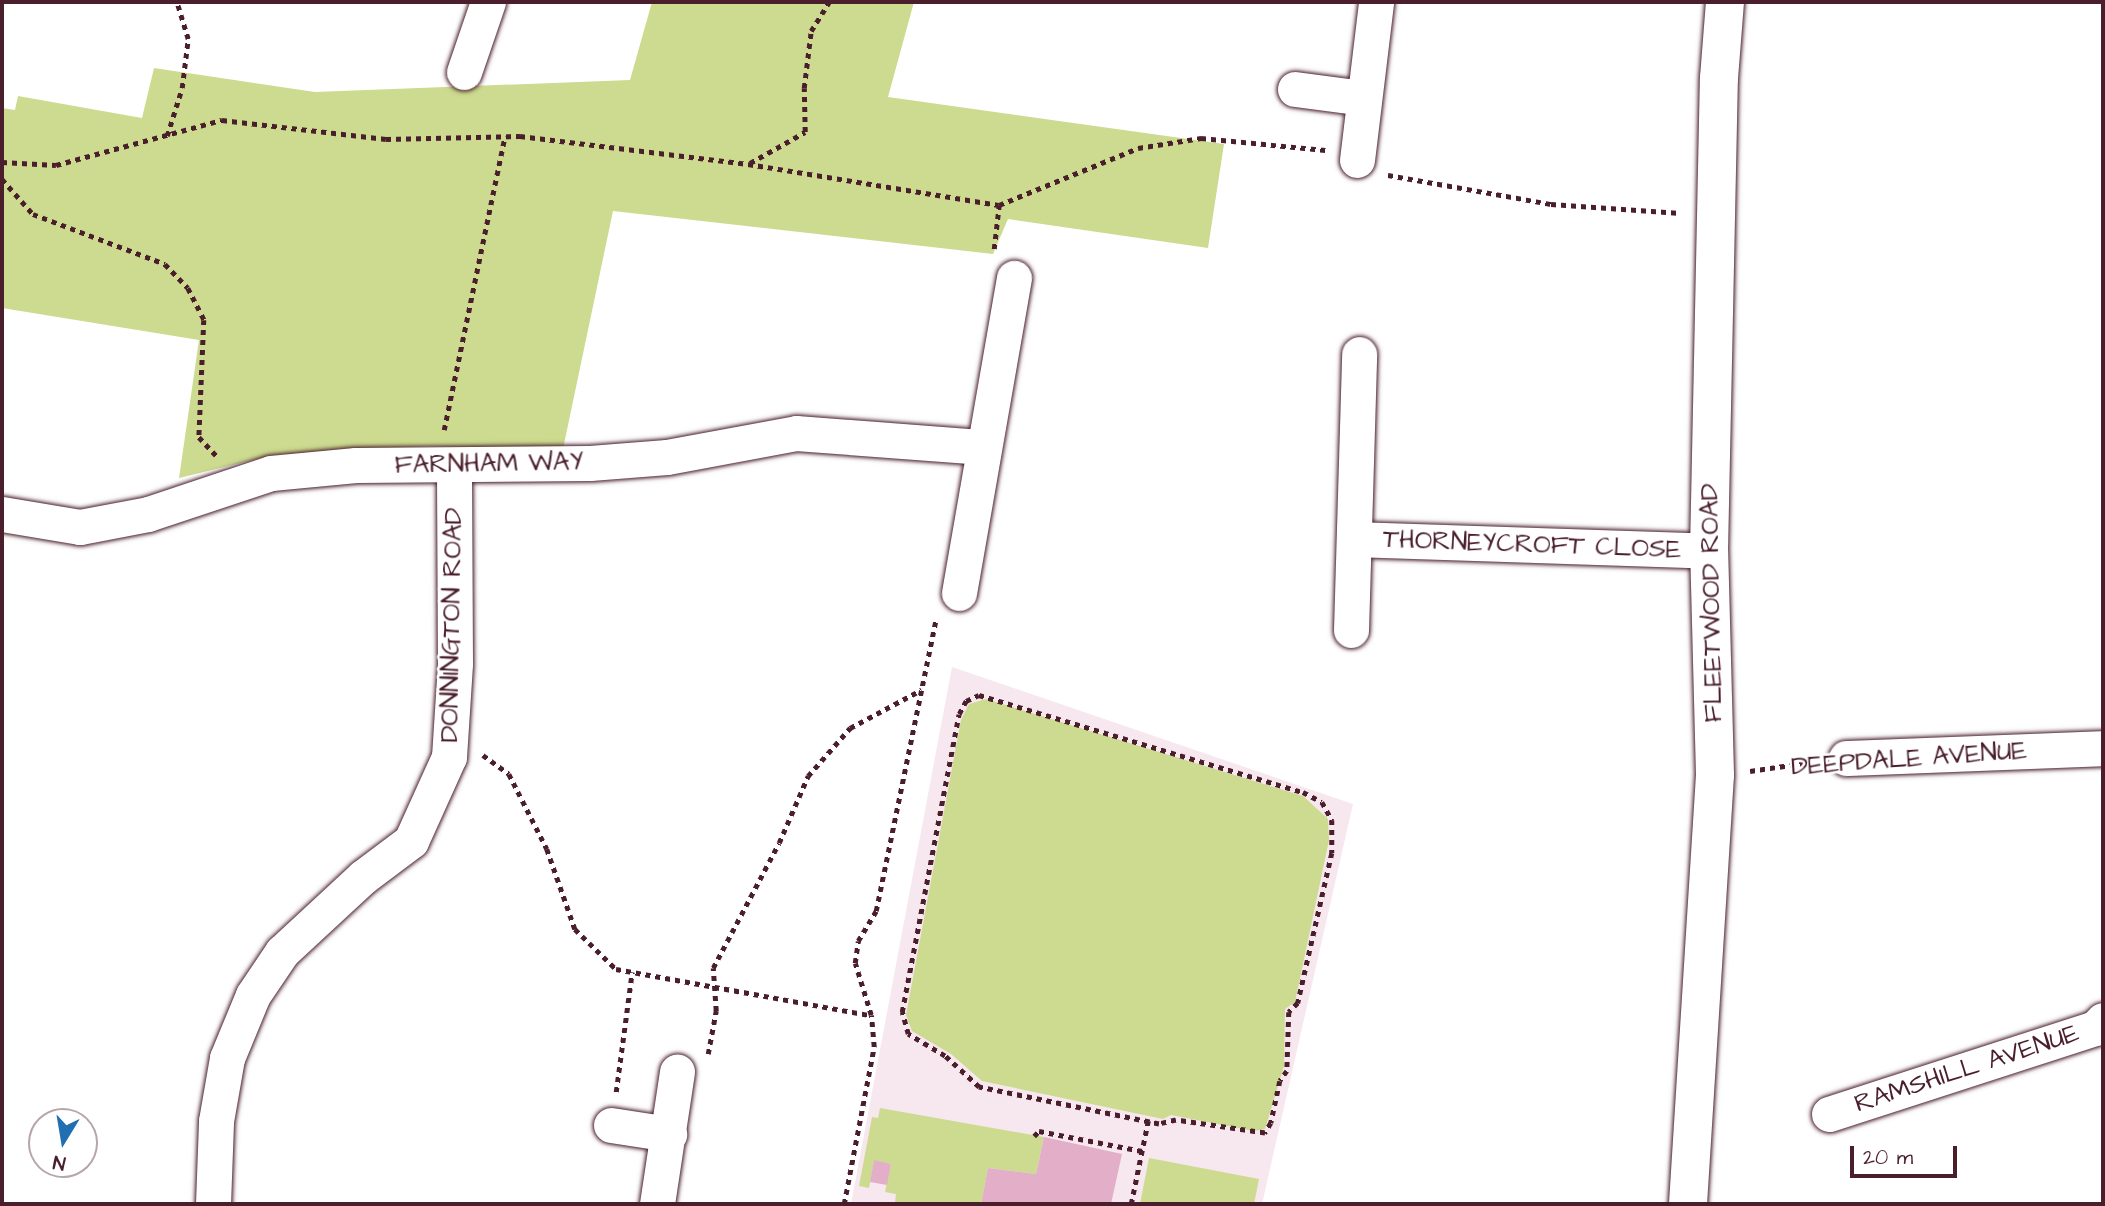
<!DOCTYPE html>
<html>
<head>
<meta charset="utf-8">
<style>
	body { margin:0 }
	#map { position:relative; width:2105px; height:1206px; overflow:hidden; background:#fff; font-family:"Architects Daughter",sans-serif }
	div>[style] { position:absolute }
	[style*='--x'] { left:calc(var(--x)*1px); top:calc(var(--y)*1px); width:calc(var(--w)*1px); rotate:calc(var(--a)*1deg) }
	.built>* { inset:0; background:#f7e7ee }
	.green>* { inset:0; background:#ccdb8f }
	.building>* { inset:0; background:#e3aec8 }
	.path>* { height:4.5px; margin-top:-2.25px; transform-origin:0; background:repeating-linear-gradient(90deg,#4a1f2b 0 5px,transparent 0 10px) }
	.roads { filter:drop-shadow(0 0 2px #4a1f2b) drop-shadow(0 0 2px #4a1f2b) }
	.minor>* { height:35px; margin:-17.5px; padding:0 17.5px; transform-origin:17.5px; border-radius:17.5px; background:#fff }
	.secondary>* { height:38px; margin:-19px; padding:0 19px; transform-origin:19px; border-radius:19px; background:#fff }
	span { translate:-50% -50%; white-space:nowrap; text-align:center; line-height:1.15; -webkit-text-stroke:5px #fff; paint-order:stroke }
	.street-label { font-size:26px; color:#4a1f2b }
	.frame { position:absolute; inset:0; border:4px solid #4a1f2b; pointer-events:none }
	.north { position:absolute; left:28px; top:1108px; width:70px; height:70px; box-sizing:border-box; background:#fff; border:2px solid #b7a5aa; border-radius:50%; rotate:191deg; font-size:19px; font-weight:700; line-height:28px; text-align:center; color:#4a1f2b }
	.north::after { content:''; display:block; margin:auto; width:24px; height:32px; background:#1f6fb2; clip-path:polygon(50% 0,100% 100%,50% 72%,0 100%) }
	.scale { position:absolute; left:1850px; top:1146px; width:107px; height:32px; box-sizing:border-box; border:4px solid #4a1f2b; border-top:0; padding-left:9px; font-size:21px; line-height:24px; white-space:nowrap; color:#4a1f2b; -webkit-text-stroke:5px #fff; paint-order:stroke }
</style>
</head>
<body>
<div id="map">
	<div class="built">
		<div style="clip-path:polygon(952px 667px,1353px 804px,1262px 1204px,851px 1204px)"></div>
	</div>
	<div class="green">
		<div style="clip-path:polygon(652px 2px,914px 2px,888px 97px,1224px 144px,1208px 248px,1008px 219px,993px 254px,613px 211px,563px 449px,426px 446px,274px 455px,179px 478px,199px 340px,2px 308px,2px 108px,15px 110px,18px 96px,142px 118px,154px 68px,315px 92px,630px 80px)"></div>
		<div style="clip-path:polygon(986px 699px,1303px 796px,1328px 819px,1329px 840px,1295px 1002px,1285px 1009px,1284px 1066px,1265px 1129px,1254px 1131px,1171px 1115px,1163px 1119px,982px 1081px,951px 1054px,912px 1031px,906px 1015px,961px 720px,969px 704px)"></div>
		<div style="clip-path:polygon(880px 1108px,1044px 1137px,1036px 1174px,988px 1168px,981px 1204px,895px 1203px,896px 1194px,885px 1192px,891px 1164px,874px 1161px,869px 1188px,859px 1186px,872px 1117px,878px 1118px)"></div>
		<div style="clip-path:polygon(1149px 1158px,1259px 1179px,1254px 1204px,1140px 1204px)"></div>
	</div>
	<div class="building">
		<div style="clip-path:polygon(1044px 1137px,1122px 1154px,1111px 1204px,981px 1204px,988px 1168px,1036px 1174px)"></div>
		<div style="clip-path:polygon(874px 1160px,891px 1164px,887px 1185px,870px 1182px)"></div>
	</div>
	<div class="path">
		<div style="--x:167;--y:136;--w:50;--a:-72.6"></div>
		<div style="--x:182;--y:88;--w:49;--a:-83"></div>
		<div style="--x:188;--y:39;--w:39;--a:-107"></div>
		<div style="--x:2;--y:162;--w:54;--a:3.2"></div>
		<div style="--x:56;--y:165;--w:172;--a:-15.2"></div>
		<div style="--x:222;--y:120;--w:165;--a:6.6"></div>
		<div style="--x:386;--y:139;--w:134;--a:-1.3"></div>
		<div style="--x:520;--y:136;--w:230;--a:7"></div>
		<div style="--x:748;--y:164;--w:254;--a:9.3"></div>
		<div style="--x:999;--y:205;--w:150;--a:-22.3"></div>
		<div style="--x:1138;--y:148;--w:64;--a:-9"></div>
		<div style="--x:1201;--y:138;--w:125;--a:5.5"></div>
		<div style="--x:750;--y:163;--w:63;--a:-29.4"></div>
		<div style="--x:805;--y:132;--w:44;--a:-91.3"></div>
		<div style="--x:804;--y:88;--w:57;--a:-83"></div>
		<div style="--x:811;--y:31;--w:34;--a:-58"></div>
		<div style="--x:1388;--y:175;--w:166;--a:10.1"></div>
		<div style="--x:1551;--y:204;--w:130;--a:4"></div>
		<div style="--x:2;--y:179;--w:47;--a:48.5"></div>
		<div style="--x:33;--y:214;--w:141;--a:20.7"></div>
		<div style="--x:165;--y:264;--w:33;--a:46"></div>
		<div style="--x:188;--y:288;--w:36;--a:63"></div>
		<div style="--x:204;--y:320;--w:117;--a:92.4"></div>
		<div style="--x:199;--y:437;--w:26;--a:47"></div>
		<div style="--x:994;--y:249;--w:44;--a:-83.5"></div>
		<div style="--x:444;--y:430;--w:300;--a:-78.3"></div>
		<div style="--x:979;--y:695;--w:338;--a:16.7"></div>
		<div style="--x:1303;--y:792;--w:21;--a:28"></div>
		<div style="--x:1322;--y:802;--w:21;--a:61"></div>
		<div style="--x:1332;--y:820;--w:33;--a:90"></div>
		<div style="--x:1332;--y:853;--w:154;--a:102.8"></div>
		<div style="--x:1298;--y:1003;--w:13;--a:135"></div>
		<div style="--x:1289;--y:1012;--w:59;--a:91.9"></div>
		<div style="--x:1287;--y:1071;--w:12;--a:125"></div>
		<div style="--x:1280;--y:1081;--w:43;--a:102.1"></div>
		<div style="--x:1271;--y:1123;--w:12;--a:121"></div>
		<div style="--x:1265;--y:1133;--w:90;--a:-171.7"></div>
		<div style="--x:1176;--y:1120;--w:17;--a:167"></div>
		<div style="--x:1159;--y:1124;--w:184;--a:-168.4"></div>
		<div style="--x:979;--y:1087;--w:46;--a:-137.6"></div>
		<div style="--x:945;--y:1056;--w:43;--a:-149.3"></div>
		<div style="--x:908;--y:1034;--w:23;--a:-105"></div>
		<div style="--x:902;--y:1012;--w:303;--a:-79.2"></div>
		<div style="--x:959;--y:714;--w:15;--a:-62"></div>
		<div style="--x:966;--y:701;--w:14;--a:-25"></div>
		<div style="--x:483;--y:755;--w:32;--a:36"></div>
		<div style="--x:509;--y:774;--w:84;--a:63.1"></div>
		<div style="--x:547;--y:849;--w:85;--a:70.7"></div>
		<div style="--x:575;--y:929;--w:57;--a:44.3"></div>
		<div style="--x:616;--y:969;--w:258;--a:10.3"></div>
		<div style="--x:1750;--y:771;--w:62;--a:-8.4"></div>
		<div style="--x:708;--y:1054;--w:44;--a:-79.5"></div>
		<div style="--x:716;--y:1011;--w:43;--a:-94"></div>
		<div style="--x:713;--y:968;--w:141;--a:-62.2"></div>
		<div style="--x:779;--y:843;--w:73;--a:-66.6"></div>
		<div style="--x:808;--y:776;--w:64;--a:-48.8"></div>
		<div style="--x:850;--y:728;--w:81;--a:-28.2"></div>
		<div style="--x:616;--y:1092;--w:121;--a:-82.4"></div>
		<div style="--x:1034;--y:1136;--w:7;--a:-45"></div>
		<div style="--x:1039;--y:1131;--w:105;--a:11"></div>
		<div style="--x:844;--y:1204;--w:160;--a:-79.2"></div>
		<div style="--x:874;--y:1047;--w:32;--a:-95"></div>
		<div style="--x:871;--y:1015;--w:54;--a:-107.1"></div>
		<div style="--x:855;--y:963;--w:22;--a:-82"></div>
		<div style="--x:858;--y:941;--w:35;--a:-59"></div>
		<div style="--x:876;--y:911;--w:298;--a:-78.4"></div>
		<div style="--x:1131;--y:1204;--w:85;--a:-78.4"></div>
	</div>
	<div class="roads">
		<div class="minor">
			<div style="--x:464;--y:72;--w:74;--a:-71.1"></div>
			<div style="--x:1295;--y:89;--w:69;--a:7.5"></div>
			<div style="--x:1357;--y:160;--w:159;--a:-83.1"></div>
			<div style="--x:2;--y:514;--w:79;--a:9.5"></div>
			<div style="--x:80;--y:527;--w:69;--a:-10.8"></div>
			<div style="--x:148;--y:514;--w:130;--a:-18.4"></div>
			<div style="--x:271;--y:473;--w:85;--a:-5.4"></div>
			<div style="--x:356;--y:465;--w:234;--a:-0.5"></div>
			<div style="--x:590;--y:463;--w:77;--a:-4.5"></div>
			<div style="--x:667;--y:457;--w:131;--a:-10.5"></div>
			<div style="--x:796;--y:433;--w:188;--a:4.3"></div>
			<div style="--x:1355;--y:539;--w:354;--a:1.9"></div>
			<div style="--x:959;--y:593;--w:320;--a:-80.1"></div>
			<div style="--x:1351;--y:630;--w:276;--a:-88.3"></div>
			<div style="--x:1846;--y:758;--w:257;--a:-2.2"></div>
			<div style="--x:1829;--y:1114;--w:280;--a:-17.9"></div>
			<div style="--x:2095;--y:1028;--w:11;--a:-45"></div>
			<div style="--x:611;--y:1125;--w:59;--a:8.8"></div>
			<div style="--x:213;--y:1204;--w:83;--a:-87.9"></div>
			<div style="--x:216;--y:1121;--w:64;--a:-80.1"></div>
			<div style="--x:227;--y:1058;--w:68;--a:-67.6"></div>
			<div style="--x:253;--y:995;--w:52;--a:-56"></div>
			<div style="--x:282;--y:952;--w:110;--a:-42.8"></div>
			<div style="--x:363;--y:877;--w:60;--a:-36.9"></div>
			<div style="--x:411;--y:841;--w:92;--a:-65.7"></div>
			<div style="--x:449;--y:757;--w:94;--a:-86.3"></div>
			<div style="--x:455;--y:663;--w:196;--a:-90.3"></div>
			<div style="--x:657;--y:1204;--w:134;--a:-81.4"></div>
		</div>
		<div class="secondary">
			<div style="--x:1688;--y:1204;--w:430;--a:-86.4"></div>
			<div style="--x:1715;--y:775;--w:224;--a:-91.5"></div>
			<div style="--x:1709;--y:551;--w:473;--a:-88.8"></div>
			<div style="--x:1719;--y:78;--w:76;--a:-85.5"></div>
		</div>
	</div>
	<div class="street-label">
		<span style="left:489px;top:464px;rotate:-1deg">FARNHAM WAY</span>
		<span style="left:1532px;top:545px;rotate:2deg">THORNEYCROFT CLOSE</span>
		<span style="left:1712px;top:603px;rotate:-91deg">FLEETWOOD ROAD</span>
		<span style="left:452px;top:625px;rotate:-89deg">DONNINGTON ROAD</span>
		<span style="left:1909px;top:759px;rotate:-4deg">DEEPDALE AVENUE</span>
		<span style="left:1967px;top:1069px;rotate:-18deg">RAMSHILL AVENUE</span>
	</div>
	<div class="frame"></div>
	<div class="north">N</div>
	<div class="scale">20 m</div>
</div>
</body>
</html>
